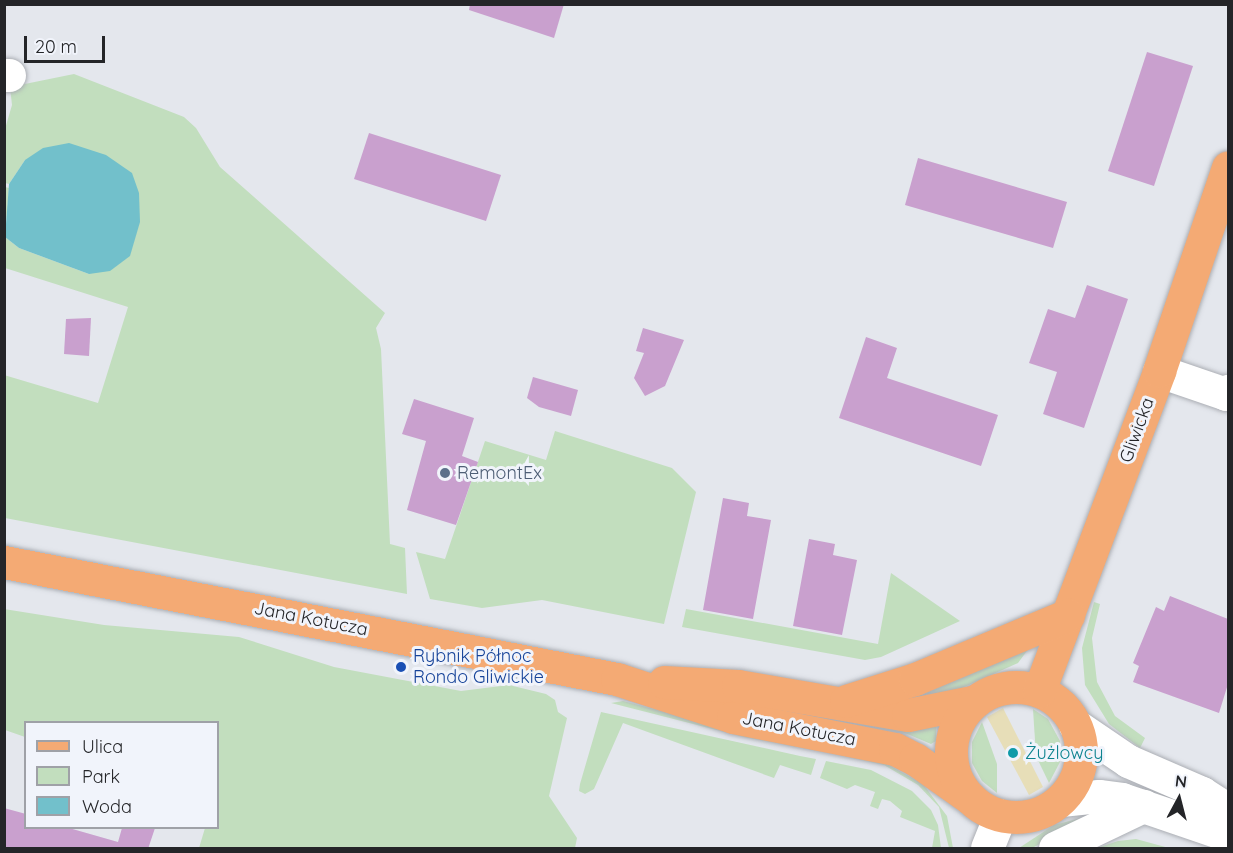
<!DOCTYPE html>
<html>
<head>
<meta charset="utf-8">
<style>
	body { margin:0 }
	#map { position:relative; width:1233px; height:853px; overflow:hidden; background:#e4e7ed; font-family:Quicksand,sans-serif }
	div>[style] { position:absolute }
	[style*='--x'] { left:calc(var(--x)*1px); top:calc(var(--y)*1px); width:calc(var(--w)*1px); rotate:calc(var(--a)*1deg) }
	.green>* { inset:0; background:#c2debe }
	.sand>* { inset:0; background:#e7deb8 }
	.water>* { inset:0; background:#72c0cb }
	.building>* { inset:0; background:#c9a0ce }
	.roads { filter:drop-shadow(0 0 2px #abaeb4) drop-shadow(0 0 2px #abaeb4) }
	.street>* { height:33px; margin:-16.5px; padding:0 16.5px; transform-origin:16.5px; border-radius:16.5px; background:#fff }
	.secondary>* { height:33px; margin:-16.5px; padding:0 16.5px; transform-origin:16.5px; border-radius:16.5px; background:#fff }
	.primary>* { height:33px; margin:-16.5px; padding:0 16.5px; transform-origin:16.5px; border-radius:16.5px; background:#f4aa74 }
	.primary>.ring { margin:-16.5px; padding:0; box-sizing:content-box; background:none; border:33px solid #f4aa74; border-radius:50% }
	.dots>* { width:16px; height:16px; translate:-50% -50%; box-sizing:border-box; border:3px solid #f1f4fb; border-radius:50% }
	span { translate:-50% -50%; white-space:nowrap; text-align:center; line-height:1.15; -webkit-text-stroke:6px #f1f4fb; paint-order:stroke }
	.street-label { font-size:18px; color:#242528 }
	.service-label { font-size:18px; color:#4e5e75 }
	.left { translate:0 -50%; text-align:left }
	.transit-label { font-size:18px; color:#164399 }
	.culture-label { font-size:18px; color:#0d838f }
	.frame { position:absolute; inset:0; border:6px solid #242528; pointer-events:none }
	.legend { position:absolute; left:24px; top:721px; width:195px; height:108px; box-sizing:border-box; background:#f1f4fb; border:2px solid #9fa1a7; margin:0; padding:8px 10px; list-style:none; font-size:18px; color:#242528 }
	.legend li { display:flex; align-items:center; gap:12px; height:30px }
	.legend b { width:30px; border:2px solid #9fa1a7 }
	.north { position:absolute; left:1149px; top:769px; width:60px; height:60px; -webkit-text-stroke:4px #f1f4fb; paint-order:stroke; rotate:7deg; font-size:16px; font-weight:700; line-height:24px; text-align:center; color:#242528 }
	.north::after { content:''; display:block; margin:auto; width:21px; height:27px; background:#242528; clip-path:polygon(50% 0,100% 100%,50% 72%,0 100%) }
	.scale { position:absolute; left:24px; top:36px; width:81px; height:27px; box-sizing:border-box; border:3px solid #242528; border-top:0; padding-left:8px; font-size:18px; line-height:21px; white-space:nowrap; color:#242528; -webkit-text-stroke:4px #f1f4fb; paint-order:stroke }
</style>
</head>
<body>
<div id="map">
	<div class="green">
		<div style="clip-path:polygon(74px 74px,184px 117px,196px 128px,220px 167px,385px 313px,376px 328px,381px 349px,390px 544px,405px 548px,407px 594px,5px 518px,4px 375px,98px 403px,128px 307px,5px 268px,5px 187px,9px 188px,5px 237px,19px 248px,89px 274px,25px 160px,9px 184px,5px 183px,5px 129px,12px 105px,10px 87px)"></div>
		<div style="clip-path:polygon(555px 431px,672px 468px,696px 492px,664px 624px,542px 600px,482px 608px,430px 599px,416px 552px,445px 559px,485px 441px,546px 460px)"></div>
		<div style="clip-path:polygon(891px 573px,960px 621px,881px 657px,865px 660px,682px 627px,686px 609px,878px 644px)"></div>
		<div style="clip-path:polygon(1094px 602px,1100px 604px,1092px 638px,1097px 682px,1115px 716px,1145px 738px,1140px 748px,1109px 724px,1085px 685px,1082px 648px)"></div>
		<div style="clip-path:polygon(4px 609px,104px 625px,239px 637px,334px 667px,461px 691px,509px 685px,546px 694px,555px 700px,558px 712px,567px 718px,549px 796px,577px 838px,575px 848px,199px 848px,205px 828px,218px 828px,218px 722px,26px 722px,25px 737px,5px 730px)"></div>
		<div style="clip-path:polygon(1029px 648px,1018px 663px,953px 692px,901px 699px)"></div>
		<div style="clip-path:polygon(623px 701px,746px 733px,819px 747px,819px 751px,744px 737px,611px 703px)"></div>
		<div style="clip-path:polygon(1033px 709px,1048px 719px,1060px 741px,1060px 762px,1049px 783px,1036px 756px)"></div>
		<div style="clip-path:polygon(601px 712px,800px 756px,816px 759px,811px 775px,780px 765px,774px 778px,623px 723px,594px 789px,585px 794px,579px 791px,580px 784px)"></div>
		<div style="clip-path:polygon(842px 716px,936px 726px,936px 741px,931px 744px,905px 733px,841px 721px)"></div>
		<div style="clip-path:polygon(982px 722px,997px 764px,997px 793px,982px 781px,972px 763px,972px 742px)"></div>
		<div style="clip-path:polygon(835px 754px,876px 758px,923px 784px,947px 816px,953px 848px,949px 848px,939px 807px,918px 785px,884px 765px)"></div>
		<div style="clip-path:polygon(826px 761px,871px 770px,912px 791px,931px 810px,938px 825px,941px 848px,932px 848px,935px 831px,900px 817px,902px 811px,890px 801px,882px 799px,878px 809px,870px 806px,875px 792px,855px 785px,847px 789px,820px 778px)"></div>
		<div style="clip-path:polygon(1104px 812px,1032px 848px,1019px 848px,1054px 825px)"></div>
		<div style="clip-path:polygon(1136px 839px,1169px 848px,1097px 848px,1118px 841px)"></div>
	</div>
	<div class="sand">
		<div style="clip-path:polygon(1003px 708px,1043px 787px,1029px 795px,987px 717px)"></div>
	</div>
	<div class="water">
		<div style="clip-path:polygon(69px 143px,106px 155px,132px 173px,139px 193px,140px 222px,130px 256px,110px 271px,89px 274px,19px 248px,5px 237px,9px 184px,25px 160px,43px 148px)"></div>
	</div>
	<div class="building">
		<div style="clip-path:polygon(470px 4px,564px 4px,554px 38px,469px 10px)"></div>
		<div style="clip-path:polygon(1147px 52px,1193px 66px,1154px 186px,1108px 171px)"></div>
		<div style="clip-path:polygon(369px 133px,501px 175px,486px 221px,354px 179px)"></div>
		<div style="clip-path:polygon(918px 158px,1067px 202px,1053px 248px,905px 205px)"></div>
		<div style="clip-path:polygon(1087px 285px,1128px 299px,1084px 428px,1043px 414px,1057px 372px,1029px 363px,1048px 309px,1075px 318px)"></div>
		<div style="clip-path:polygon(91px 318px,89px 356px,64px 354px,66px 319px)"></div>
		<div style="clip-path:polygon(643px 328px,684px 340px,665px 386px,645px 396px,634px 378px,644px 353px,636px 351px)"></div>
		<div style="clip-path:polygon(866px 337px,897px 348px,887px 378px,998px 415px,981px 466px,839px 418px)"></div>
		<div style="clip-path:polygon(533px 377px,578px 390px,571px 416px,539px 407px,527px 398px)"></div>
		<div style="clip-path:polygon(414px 399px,474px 418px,462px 456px,478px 462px,456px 525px,407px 510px,426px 441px,402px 434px)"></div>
		<div style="clip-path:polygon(723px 498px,749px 503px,747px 516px,771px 520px,753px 619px,703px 610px)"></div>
		<div style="clip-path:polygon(809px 539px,835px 544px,833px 555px,857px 560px,842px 635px,793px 626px)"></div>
		<div style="clip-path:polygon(1170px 596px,1228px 619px,1228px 684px,1219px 713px,1133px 682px,1139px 666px,1133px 663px,1156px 607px,1164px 611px)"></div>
		<div style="clip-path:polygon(4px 808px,26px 814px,26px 828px,69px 828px,118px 842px,122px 828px,155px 828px,148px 849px,4px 849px)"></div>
	</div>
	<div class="roads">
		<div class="street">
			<div style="--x:4;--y:75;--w:5;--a:0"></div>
			<div style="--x:1159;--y:371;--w:71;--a:18.9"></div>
			<div style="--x:1226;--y:394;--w:4;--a:-56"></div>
		</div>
		<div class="secondary">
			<div style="--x:1075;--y:725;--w:64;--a:34.2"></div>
			<div style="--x:1128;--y:761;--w:81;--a:23.4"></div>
			<div style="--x:1202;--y:793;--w:31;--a:33"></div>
			<div style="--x:1061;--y:800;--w:38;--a:-6"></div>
			<div style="--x:1099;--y:796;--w:23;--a:7"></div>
			<div style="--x:1122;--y:799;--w:112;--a:18.8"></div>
			<div style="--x:987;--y:848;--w:35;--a:-68"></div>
			<div style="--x:1055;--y:848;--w:98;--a:-25.5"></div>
		</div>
		<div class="primary">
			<div style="--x:4;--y:562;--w:624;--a:10.81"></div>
			<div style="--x:617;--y:679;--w:122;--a:18.1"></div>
			<div style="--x:733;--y:717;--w:165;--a:11.2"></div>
			<div style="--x:895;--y:749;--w:22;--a:27"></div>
			<div style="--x:915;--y:759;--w:67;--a:35.3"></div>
			<div style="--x:664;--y:682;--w:74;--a:3.1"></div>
			<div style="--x:738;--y:686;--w:172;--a:9.7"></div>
			<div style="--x:908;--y:715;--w:69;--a:-11.6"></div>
			<div class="ring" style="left:951px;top:687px;width:97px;height:97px"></div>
			<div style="--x:1039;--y:691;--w:342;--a:-69.4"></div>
			<div style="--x:1159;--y:371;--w:215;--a:-71.3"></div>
			<div style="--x:846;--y:701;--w:72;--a:-17.7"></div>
			<div style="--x:915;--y:679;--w:166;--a:-22.7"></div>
		</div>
	</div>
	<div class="dots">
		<div style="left:445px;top:473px;background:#5c6f8a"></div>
		<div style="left:401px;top:667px;background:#1a4fb4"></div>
		<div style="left:1013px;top:753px;background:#0f9aa8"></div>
	</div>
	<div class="street-label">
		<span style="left:1137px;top:430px;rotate:-70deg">Gliwicka</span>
		<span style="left:311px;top:619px;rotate:11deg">Jana Kotucza</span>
		<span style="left:799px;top:729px;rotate:11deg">Jana Kotucza</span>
	</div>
	<div class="service-label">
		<span class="left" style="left:457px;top:473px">RemontEx</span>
	</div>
	<div class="transit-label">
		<span class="left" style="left:413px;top:667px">Rybnik Północ<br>Rondo Gliwickie</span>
	</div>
	<div class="culture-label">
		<span class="left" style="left:1025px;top:753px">Żużlowcy</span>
	</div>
	<div class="frame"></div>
	<ul class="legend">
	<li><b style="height:8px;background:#f4aa74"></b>Ulica</li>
	<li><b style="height:16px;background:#c2debe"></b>Park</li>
	<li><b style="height:16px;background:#72c0cb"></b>Woda</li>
	</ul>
	<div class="north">N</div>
	<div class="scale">20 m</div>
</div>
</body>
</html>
